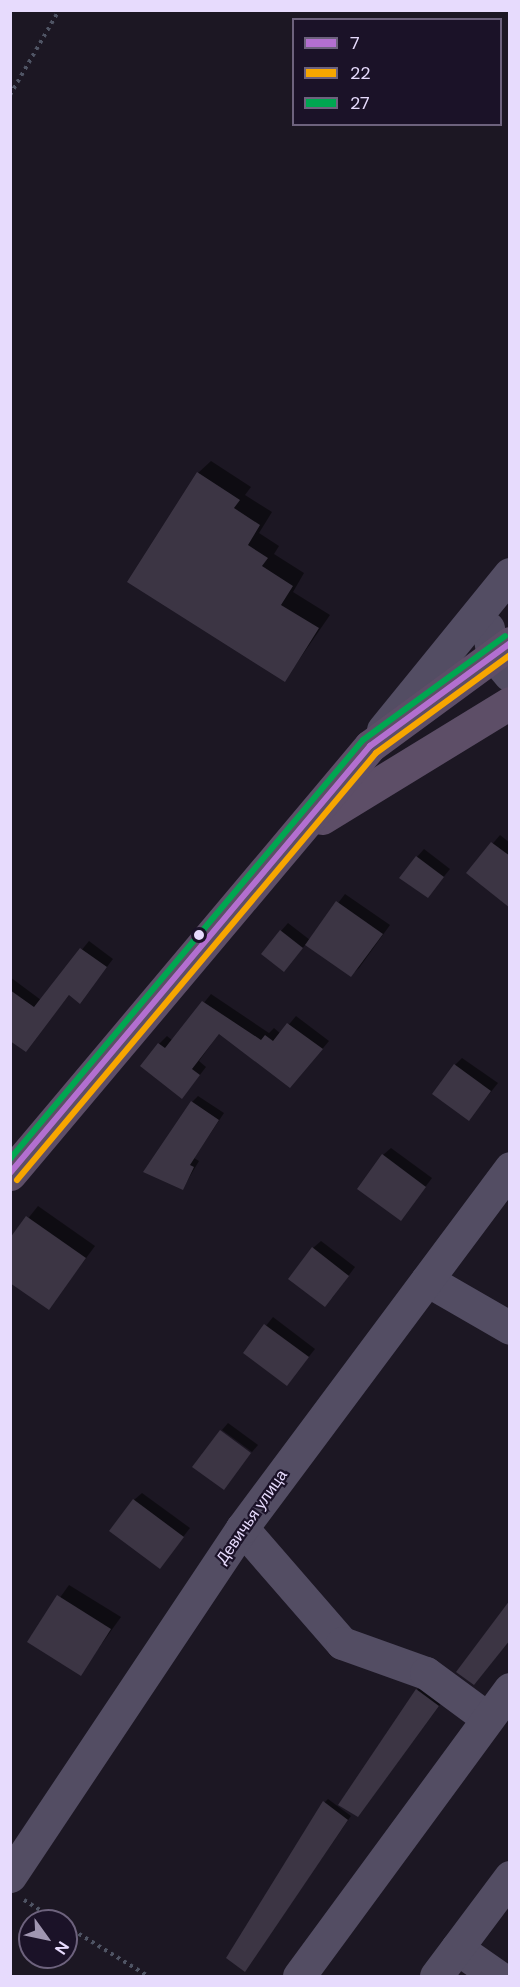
<!DOCTYPE html>
<html>
<head>
<meta charset="utf-8">
<style>
	body { margin:0 }
	#map { position:relative; width:520px; height:1987px; overflow:hidden; background:#1c1723; font-family:"DM Sans",sans-serif }
	div>[style] { position:absolute }
	[style*='--x'] { left:calc(var(--x)*1px); top:calc(var(--y)*1px); width:calc(var(--w)*1px); rotate:calc(var(--a)*1deg) }
	.shadow>* { inset:0; background:#0007 }
	.building>* { inset:0; background:#3c3544 }
	.path>* { height:4px; margin-top:-2px; transform-origin:0; background:repeating-linear-gradient(90deg,#4f5464 0 3px,transparent 0 7.5px) }
	.minor>* { height:33px; margin:-16.5px; padding:0 16.5px; transform-origin:16.5px; border-radius:16.5px; background:#534d63 }
	.major>* { height:33px; margin:-16.5px; padding:0 16.5px; transform-origin:16.5px; border-radius:16.5px; background:#5d4e67 }
	.bus-1>* { height:6px; margin:-3px; padding:0 3px; transform-origin:3px; border-radius:3px; background:#b36fd0 }
	.bus-2>* { height:6px; margin:-3px; padding:0 3px; transform-origin:3px; border-radius:3px; background:#f7a600 }
	.bus-3>* { height:6px; margin:-3px; padding:0 3px; transform-origin:3px; border-radius:3px; background:#00a651 }
	.dots>* { width:16px; height:16px; translate:-50% -50%; box-sizing:border-box; border:3px solid #1b1228; border-radius:50% }
	span { translate:-50% -50%; white-space:nowrap; text-align:center; line-height:1.15; -webkit-text-stroke:4.5px #1b1228; paint-order:stroke }
	.street-label { font-size:16px; color:#e7dbfd }
	.frame { position:absolute; inset:0; border:12px solid #e7dbfd; pointer-events:none }
	.legend { position:absolute; left:292px; top:18px; width:210px; height:108px; box-sizing:border-box; background:#1b1228; border:2px solid #6d627d; margin:0; padding:8px 10px; list-style:none; font-size:18px; color:#e7dbfd }
	.legend li { display:flex; align-items:center; gap:12px; height:30px }
	.legend b { width:30px; border:2px solid #6d627d }
	.north { position:absolute; left:18px; top:1909px; width:60px; height:60px; box-sizing:border-box; background:#1b1228; border:2px solid #6d627d; border-radius:50%; rotate:123deg; font-size:16px; font-weight:700; line-height:24px; text-align:center; color:#e7dbfd }
	.north::after { content:''; display:block; margin:auto; width:21px; height:27px; background:#a096b1; clip-path:polygon(50% 0,100% 100%,50% 72%,0 100%) }
</style>
</head>
<body>
<div id="map">
	<div class="shadow">
		<div style="clip-path:polygon(211px 461px,251px 487px,245px 495px,272px 512px,259px 533px,279px 546px,274px 554px,304px 573px,293px 592px,330px 615px,285px 680px,198px 473px)"></div>
		<div style="clip-path:polygon(500px 835px,510px 843px,510px 895px,468px 873px)"></div>
		<div style="clip-path:polygon(424px 849px,450px 869px,428px 896px,417px 857px)"></div>
		<div style="clip-path:polygon(345px 894px,390px 925px,359px 968px,351px 975px,306px 944px,284px 970px,281px 931px,288px 923px,310px 940px)"></div>
		<div style="clip-path:polygon(89px 941px,113px 959px,80px 1002px,70px 994px,25px 1050px,10px 1039px,10px 977px,41px 1000px)"></div>
		<div style="clip-path:polygon(211px 994px,269px 1033px,274px 1028px,281px 1034px,296px 1016px,329px 1041px,298px 1078px,220px 1032px,199px 1061px,206px 1067px,189px 1089px,159px 1044px,167px 1036px,173px 1041px)"></div>
		<div style="clip-path:polygon(462px 1058px,498px 1083px,469px 1119px,455px 1065px)"></div>
		<div style="clip-path:polygon(198px 1096px,224px 1113px,194px 1158px,199px 1161px,183px 1188px,192px 1102px)"></div>
		<div style="clip-path:polygon(391px 1148px,432px 1178px,401px 1219px,383px 1155px)"></div>
		<div style="clip-path:polygon(38px 1206px,95px 1246px,49px 1308px,10px 1241px)"></div>
		<div style="clip-path:polygon(321px 1241px,355px 1267px,332px 1298px,313px 1248px)"></div>
		<div style="clip-path:polygon(273px 1317px,315px 1349px,287px 1384px,245px 1352px)"></div>
		<div style="clip-path:polygon(228px 1423px,258px 1445px,252px 1452px,222px 1430px)"></div>
		<div style="clip-path:polygon(142px 1493px,190px 1528px,160px 1567px,134px 1500px)"></div>
		<div style="clip-path:polygon(69px 1585px,121px 1617px,80px 1674px,29px 1641px)"></div>
		<div style="clip-path:polygon(421px 1687px,442px 1702px,358px 1816px,417px 1690px)"></div>
		<div style="clip-path:polygon(328px 1799px,351px 1816px,245px 1970px,325px 1802px)"></div>
	</div>
	<div class="building">
		<div style="clip-path:polygon(197px 472px,240px 500px,234px 508px,260px 525px,248px 545px,268px 558px,262px 566px,293px 586px,281px 605px,319px 628px,285px 682px,127px 582px)"></div>
		<div style="clip-path:polygon(491px 842px,510px 856px,510px 908px,466px 873px)"></div>
		<div style="clip-path:polygon(416px 856px,444px 877px,428px 898px,399px 878px)"></div>
		<div style="clip-path:polygon(336px 901px,383px 934px,351px 977px,305px 945px)"></div>
		<div style="clip-path:polygon(280px 930px,303px 948px,284px 972px,261px 954px)"></div>
		<div style="clip-path:polygon(80px 948px,107px 967px,80px 1004px,69px 995px,26px 1052px,10px 1041px,10px 990px,34px 1007px)"></div>
		<div style="clip-path:polygon(202px 1001px,261px 1040px,265px 1035px,273px 1041px,287px 1023px,323px 1049px,290px 1088px,219px 1034px,192px 1069px,200px 1075px,182px 1099px,140px 1066px,158px 1043px,165px 1048px)"></div>
		<div style="clip-path:polygon(454px 1064px,491px 1091px,469px 1121px,432px 1094px)"></div>
		<div style="clip-path:polygon(191px 1101px,219px 1120px,190px 1165px,194px 1167px,183px 1190px,143px 1172px)"></div>
		<div style="clip-path:polygon(382px 1154px,426px 1187px,401px 1221px,357px 1189px)"></div>
		<div style="clip-path:polygon(26px 1216px,86px 1258px,49px 1310px,10px 1283px,10px 1238px)"></div>
		<div style="clip-path:polygon(312px 1247px,349px 1276px,325px 1307px,288px 1279px)"></div>
		<div style="clip-path:polygon(264px 1324px,309px 1357px,287px 1386px,243px 1353px)"></div>
		<div style="clip-path:polygon(220px 1430px,251px 1453px,224px 1490px,192px 1467px)"></div>
		<div style="clip-path:polygon(133px 1499px,184px 1537px,160px 1569px,109px 1531px)"></div>
		<div style="clip-path:polygon(57px 1595px,111px 1629px,81px 1676px,27px 1642px)"></div>
		<div style="clip-path:polygon(510px 1600px,510px 1640px,474px 1685px,456px 1672px)"></div>
		<div style="clip-path:polygon(416px 1689px,439px 1706px,358px 1817px,338px 1805px)"></div>
		<div style="clip-path:polygon(323px 1801px,348px 1820px,245px 1972px,226px 1958px)"></div>
	</div>
	<div class="path">
		<div style="--x:10;--y:95;--w:98;--a:-60"></div>
		<div style="--x:24;--y:1900;--w:40;--a:32"></div>
		<div style="--x:66;--y:1926;--w:96;--a:31.4"></div>
	</div>
	<div class="minor">
		<div style="--x:488;--y:628;--w:27;--a:80"></div>
		<div style="--x:493;--y:655;--w:26;--a:50"></div>
		<div style="--x:383;--y:730;--w:201;--a:-50.9"></div>
		<div style="--x:427;--y:1280;--w:96;--a:30"></div>
		<div style="--x:242;--y:1528;--w:152;--a:49"></div>
		<div style="--x:342;--y:1643;--w:89;--a:19.7"></div>
		<div style="--x:426;--y:1673;--w:76;--a:36.4"></div>
		<div style="--x:10;--y:1876;--w:418;--a:-56.3"></div>
		<div style="--x:242;--y:1528;--w:449;--a:-53.3"></div>
		<div style="--x:457;--y:1948;--w:49;--a:35"></div>
		<div style="--x:299;--y:1976;--w:356;--a:-53.7"></div>
		<div style="--x:436;--y:1976;--w:124;--a:-53.2"></div>
	</div>
	<div class="major">
		<div style="--x:322;--y:818;--w:220;--a:-31.5"></div>
		<div style="--x:10;--y:1174;--w:559;--a:-49.93"></div>
		<div style="--x:370;--y:746;--w:174;--a:-36.3"></div>
	</div>
	<div class="bus-1">
		<div style="--x:10;--y:1173;--w:559;--a:-49.87"></div>
		<div style="--x:370;--y:746;--w:174;--a:-36.3"></div>
	</div>
	<div class="bus-2">
		<div style="--x:17;--y:1180;--w:558;--a:-49.94"></div>
		<div style="--x:376;--y:753;--w:166;--a:-36.2"></div>
	</div>
	<div class="bus-3">
		<div style="--x:10;--y:1159;--w:548;--a:-49.89"></div>
		<div style="--x:363;--y:740;--w:176;--a:-36.2"></div>
	</div>
	<div class="dots">
		<div style="left:199px;top:935px;background:#e7dbfd"></div>
	</div>
	<div class="street-label">
		<span style="left:252px;top:1517px;rotate:-55deg">Девичья улица</span>
	</div>
	<div class="frame"></div>
	<ul class="legend">
	<li><b style="height:8px;background:#b36fd0"></b>7</li>
	<li><b style="height:8px;background:#f7a600"></b>22</li>
	<li><b style="height:8px;background:#00a651"></b>27</li>
	</ul>
	<div class="north">N</div>
</div>
</body>
</html>
